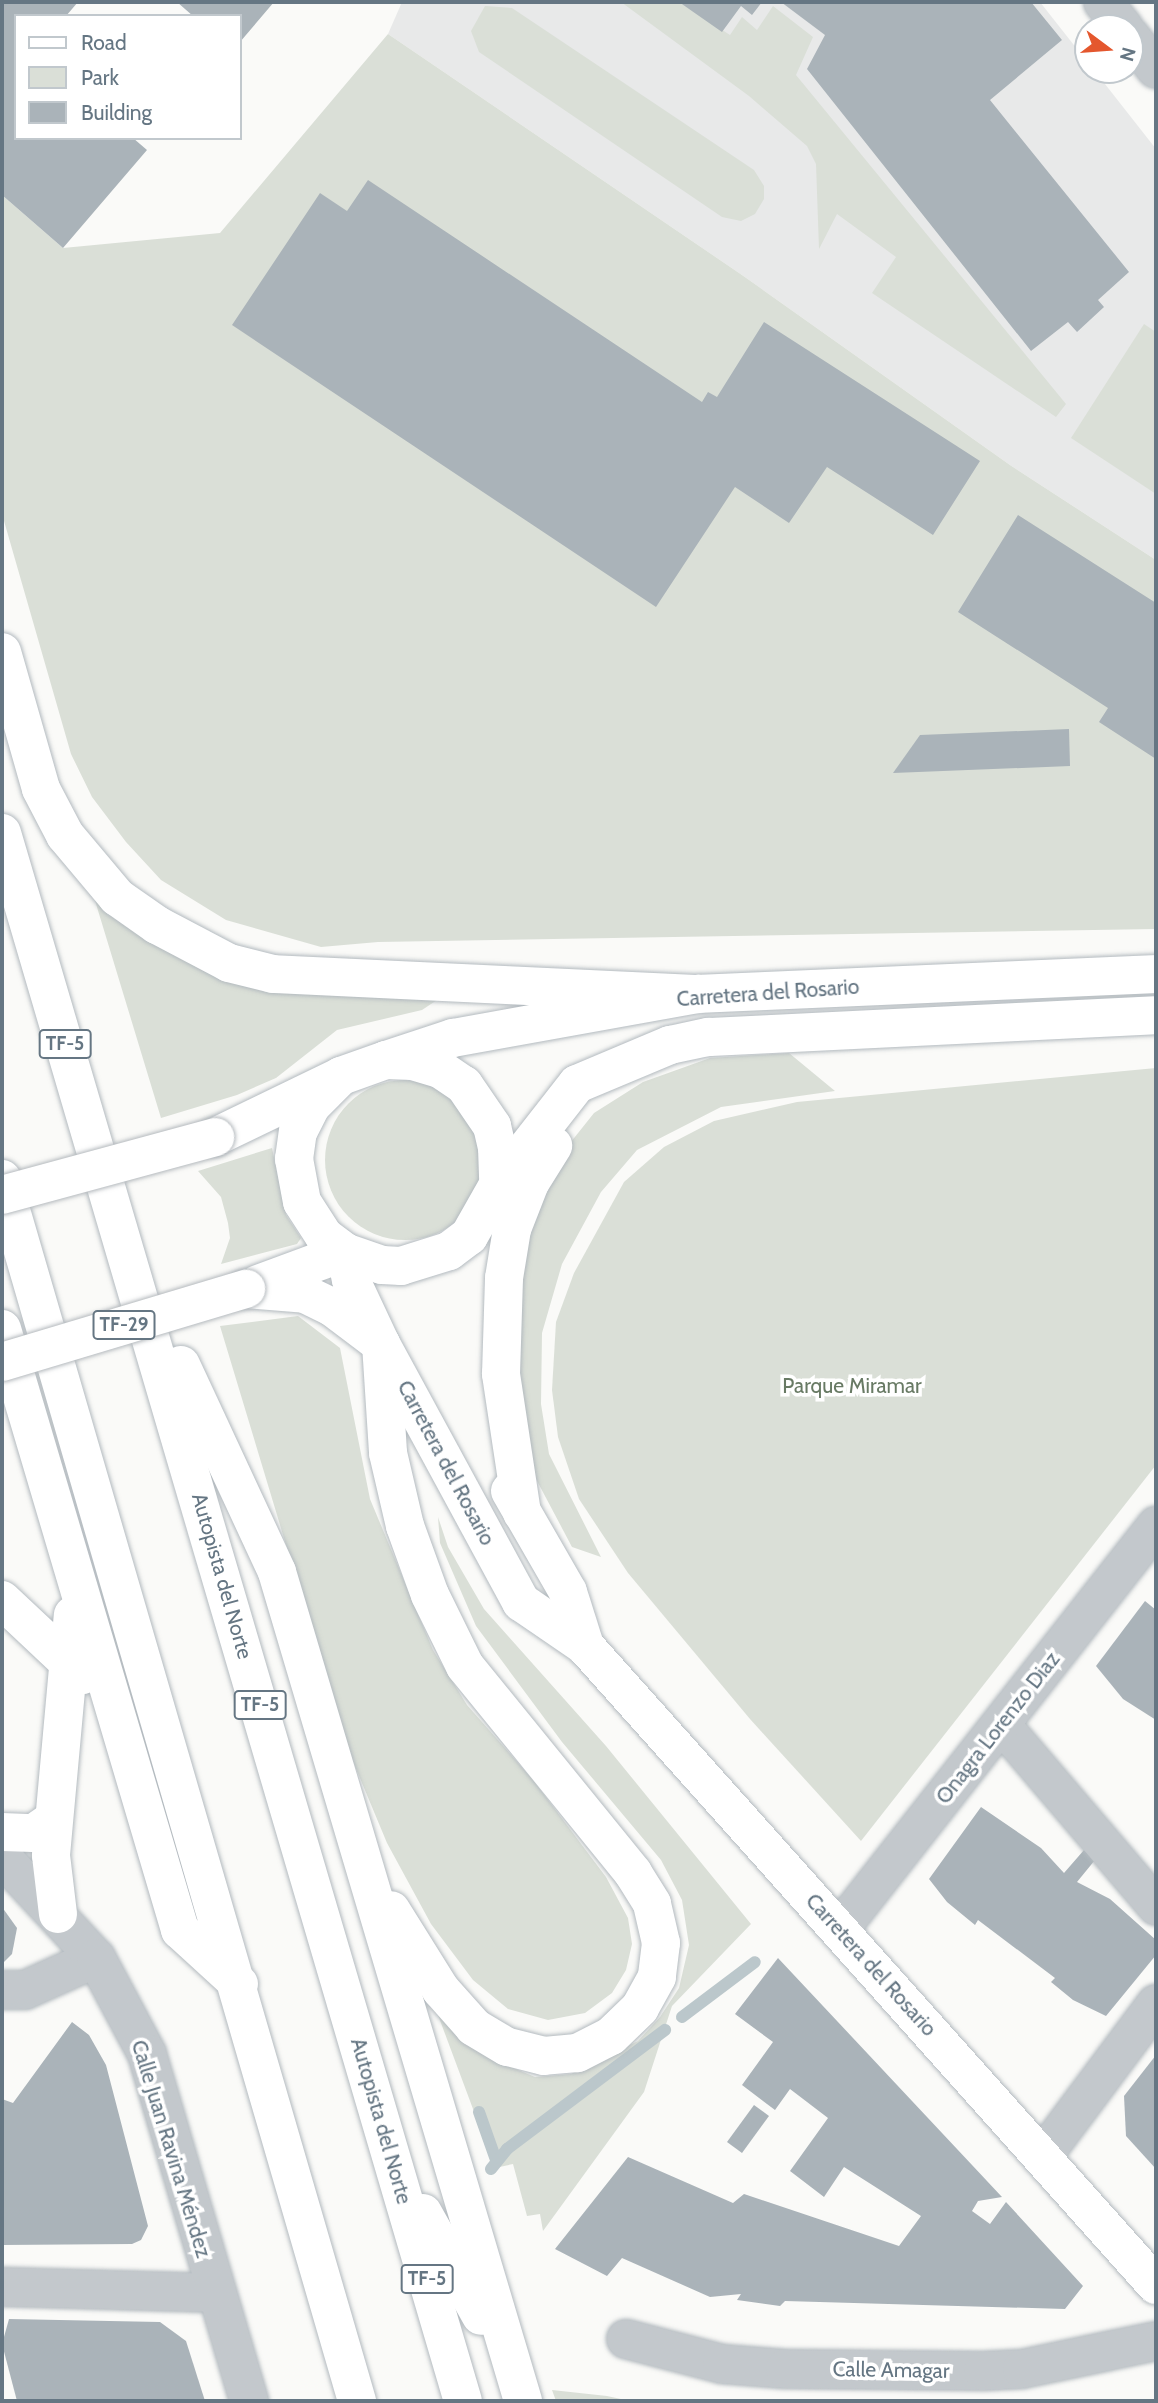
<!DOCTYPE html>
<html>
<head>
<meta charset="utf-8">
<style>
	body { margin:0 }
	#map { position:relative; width:1158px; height:2403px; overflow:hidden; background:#fafaf8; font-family:Cabin,sans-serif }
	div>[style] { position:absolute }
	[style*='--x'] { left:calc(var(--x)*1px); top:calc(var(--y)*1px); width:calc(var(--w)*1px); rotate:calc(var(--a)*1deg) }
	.built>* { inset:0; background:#e8e9e9 }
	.green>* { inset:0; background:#dadfd7 }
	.round { border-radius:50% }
	.stream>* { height:12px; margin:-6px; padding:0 6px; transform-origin:6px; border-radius:6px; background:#bbc7cb }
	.building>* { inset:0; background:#aab3b9 }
	.roads { filter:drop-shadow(0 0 2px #b3babf) drop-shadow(0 0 2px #b3babf) }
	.pedestrian>* { height:37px; margin:-18.5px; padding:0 18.5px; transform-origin:18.5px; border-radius:18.5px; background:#c3c8cc }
	.minor>* { height:38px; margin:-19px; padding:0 19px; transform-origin:19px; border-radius:19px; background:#c3c8cc }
	.tertiary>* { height:38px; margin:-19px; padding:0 19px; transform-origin:19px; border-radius:19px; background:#c3c8cc }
	.secondary>* { height:38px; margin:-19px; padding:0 19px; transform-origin:19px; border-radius:19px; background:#fff }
	.primary>* { height:38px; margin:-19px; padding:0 19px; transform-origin:19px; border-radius:19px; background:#fff }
	.motorway>* { height:38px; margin:-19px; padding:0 19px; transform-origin:19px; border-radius:19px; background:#fff }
	.bridges { filter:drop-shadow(0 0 2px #b5babe) drop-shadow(0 0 2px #b5babe) }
	.primary-bridge>* { height:38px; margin:-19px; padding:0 19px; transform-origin:19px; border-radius:19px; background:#fff }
	span { translate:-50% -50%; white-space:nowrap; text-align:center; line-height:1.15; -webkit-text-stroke:7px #fff; paint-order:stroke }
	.shield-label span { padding:2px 5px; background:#fff; border:2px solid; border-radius:5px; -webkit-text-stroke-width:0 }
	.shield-label { font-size:19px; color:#657683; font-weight:700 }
	.street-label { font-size:21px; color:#657683 }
	.park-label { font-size:21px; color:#687a64 }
	.frame { position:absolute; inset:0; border:4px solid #657683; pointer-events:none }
	.legend { position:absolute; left:14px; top:14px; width:228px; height:126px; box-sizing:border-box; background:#fff; border:2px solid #c1c8cd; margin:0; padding:9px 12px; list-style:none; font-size:21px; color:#657683 }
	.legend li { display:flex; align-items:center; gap:14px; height:35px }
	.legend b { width:35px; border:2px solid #c1c8cd }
	.north { position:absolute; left:1074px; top:14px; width:70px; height:70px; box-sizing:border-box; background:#fff; border:2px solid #c1c8cd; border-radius:50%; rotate:106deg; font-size:19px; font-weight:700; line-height:28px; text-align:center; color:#657683 }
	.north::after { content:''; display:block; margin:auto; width:24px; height:32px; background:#e4572e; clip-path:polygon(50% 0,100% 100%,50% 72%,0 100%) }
</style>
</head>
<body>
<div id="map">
	<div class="built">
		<div style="clip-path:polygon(402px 2px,1040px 2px,1088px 63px,1088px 70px,1094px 70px,1156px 149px,1156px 560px,1010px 465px,742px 275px,388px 34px)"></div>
	</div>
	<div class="green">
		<div style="clip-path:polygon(621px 2px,679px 2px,730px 35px,742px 17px,757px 30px,773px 6px,813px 37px,796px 75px,1066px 404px,1056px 417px,872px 293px,896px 257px,837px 214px,819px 249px,816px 164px,807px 146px,749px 96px)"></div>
		<div style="clip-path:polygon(485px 6px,512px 8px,754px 170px,764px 186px,764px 199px,755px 214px,741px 221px,722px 217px,479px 52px,471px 31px)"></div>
		<div style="clip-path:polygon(388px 34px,742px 275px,1010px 465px,1156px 560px,1156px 929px,378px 942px,321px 947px,226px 920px,161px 880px,126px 842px,92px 797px,71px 754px,2px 514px,2px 195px,63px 248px,220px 233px)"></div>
		<div style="clip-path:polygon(1144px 324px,1156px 332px,1156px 494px,1071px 438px)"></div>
		<div style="clip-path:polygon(93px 894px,171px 950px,440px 998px,422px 1010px,337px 1030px,276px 1078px,237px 1095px,161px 1118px)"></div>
		<div style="clip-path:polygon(789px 1053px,835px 1091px,721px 1107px,637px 1150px,601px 1192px,562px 1264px,542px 1333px,541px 1404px,549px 1454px,601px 1557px,572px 1547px,536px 1479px,513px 1368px,517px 1271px,547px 1172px,594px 1113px,643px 1082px,710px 1058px)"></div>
		<div style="clip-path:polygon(1156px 1068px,1156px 1465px,861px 1841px,750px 1719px,628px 1573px,579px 1499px,558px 1437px,552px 1390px,556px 1322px,574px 1273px,624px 1182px,664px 1147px,714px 1121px,797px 1102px)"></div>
		<div class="round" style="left:325px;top:1080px;width:160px;height:160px"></div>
		<div style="clip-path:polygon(272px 1148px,286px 1215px,301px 1238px,297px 1244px,221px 1264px,230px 1238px,228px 1223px,221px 1197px,198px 1171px)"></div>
		<div style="clip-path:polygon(298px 1316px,340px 1348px,370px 1499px,433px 1650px,467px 1705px,533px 1780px,606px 1877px,628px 1918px,632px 1944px,626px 1970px,612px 1993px,585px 2013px,548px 2020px,508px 2009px,473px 1980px,431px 1924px,387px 1843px,347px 1747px,220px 1326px)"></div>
		<div style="clip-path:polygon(438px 1517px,448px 1547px,484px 1609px,606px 1746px,751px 1924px,672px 2006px,644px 2092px,543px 2231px,540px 2214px,527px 2216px,513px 2164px,495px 2168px,438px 2015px,487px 2057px,535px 2077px,571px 2074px,638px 2041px,660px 2017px,679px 1988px,689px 1945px,682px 1900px,661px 1860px,562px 1742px,476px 1626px,440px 1543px)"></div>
		<div style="clip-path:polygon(552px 2390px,607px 2396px,630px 2401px,556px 2401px)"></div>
	</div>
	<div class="stream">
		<div style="--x:682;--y:2017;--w:91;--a:-37"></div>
		<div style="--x:479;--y:2112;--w:51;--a:70.5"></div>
		<div style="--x:491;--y:2169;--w:26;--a:-51"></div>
		<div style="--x:507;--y:2149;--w:198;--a:-37"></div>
	</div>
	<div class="building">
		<div style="clip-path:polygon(2px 2px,78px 2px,66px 16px,16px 16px,16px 138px,133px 138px,147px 150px,63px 248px,2px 195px)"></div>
		<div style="clip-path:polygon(177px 2px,274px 2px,240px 42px,240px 16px,193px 16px)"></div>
		<div style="clip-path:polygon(679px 2px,762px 2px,752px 15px,741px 6px,722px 32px)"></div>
		<div style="clip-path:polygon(781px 2px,1031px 2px,1062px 40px,990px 100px,1129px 272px,1098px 300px,1104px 307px,1077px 332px,1068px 322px,1031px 351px,807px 69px,825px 35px)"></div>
		<div style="clip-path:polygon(368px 180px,702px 402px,708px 392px,717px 397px,764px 322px,980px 461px,933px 535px,827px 467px,789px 523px,735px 487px,656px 607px,232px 325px,320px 193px,347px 211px)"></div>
		<div style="clip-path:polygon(1018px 515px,1156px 603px,1156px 759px,1099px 722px,1108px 708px,958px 612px)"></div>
		<div style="clip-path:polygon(1069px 729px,1070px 766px,893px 773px,920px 735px)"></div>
		<div style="clip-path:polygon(1145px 1601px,1156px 1610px,1156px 1720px,1123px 1699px,1096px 1666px)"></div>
		<div style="clip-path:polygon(981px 1807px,1041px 1848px,1064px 1873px,1084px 1850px,1095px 1860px,1077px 1882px,1110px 1899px,1156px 1940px,1156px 1955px,1106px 2016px,1073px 2000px,1051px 1982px,1055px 1978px,978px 1920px,975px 1925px,947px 1902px,929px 1879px)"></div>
		<div style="clip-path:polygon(2px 1907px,17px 1928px,12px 1954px,2px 1964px)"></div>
		<div style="clip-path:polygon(778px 1958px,1002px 2197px,978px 2201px,972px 2211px,990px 2224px,1006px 2202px,1083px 2286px,1065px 2309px,785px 2301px,780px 2306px,737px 2300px,741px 2294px,710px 2297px,622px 2258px,607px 2276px,555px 2249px,628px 2157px,733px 2203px,744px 2194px,899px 2246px,921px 2216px,844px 2167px,824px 2197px,790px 2171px,828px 2118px,790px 2089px,775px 2110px,742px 2085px,773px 2042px,735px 2014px)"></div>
		<div style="clip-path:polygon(72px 2022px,89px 2035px,106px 2065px,148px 2226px,141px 2240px,132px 2244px,2px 2245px,2px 2099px,13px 2103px)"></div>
		<div style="clip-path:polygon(1156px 2055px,1156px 2169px,1126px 2136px,1124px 2096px)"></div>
		<div style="clip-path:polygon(754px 2105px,769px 2116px,742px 2153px,727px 2142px)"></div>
		<div style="clip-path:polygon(9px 2319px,160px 2322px,186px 2341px,205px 2401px,17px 2401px,2px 2344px)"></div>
	</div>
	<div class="roads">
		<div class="pedestrian">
			<div style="--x:1001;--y:1724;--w:239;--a:49.6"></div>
		</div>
		<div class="minor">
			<div style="--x:1103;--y:2;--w:33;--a:51"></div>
			<div style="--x:1130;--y:36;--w:42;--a:51.8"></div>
			<div style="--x:839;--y:1930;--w:514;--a:-51.88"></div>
			<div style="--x:2;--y:1990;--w:23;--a:0"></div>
			<div style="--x:25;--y:1990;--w:78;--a:-24.3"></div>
			<div style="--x:1042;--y:2157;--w:191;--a:-53.3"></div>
			<div style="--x:2;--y:2287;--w:213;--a:1.6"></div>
			<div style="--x:626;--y:2339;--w:99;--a:14.6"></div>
			<div style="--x:722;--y:2364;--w:63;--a:4.5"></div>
			<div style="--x:785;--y:2369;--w:198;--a:0.6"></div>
			<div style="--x:983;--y:2371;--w:39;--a:-3"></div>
			<div style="--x:1022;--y:2369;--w:137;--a:-11.8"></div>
		</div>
		<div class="tertiary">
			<div style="--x:2;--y:1857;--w:138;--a:47.1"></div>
			<div style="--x:96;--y:1958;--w:109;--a:62"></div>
			<div style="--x:147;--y:2054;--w:362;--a:73.6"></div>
		</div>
		<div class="secondary">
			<div style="--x:386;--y:1060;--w:27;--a:2"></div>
			<div style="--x:413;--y:1061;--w:28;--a:17"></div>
			<div style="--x:440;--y:1069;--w:29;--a:34"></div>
			<div style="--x:464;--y:1085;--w:50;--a:55.7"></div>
			<div style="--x:492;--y:1126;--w:22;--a:77"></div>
			<div style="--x:497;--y:1147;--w:38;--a:88"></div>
			<div style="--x:498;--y:1185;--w:59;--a:119.6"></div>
			<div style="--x:469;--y:1236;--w:25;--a:143"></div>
			<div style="--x:449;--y:1251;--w:50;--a:162.6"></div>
			<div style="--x:401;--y:1266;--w:19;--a:-177"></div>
			<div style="--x:382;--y:1265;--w:39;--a:-161"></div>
			<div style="--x:345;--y:1252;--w:26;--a:-143"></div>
			<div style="--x:324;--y:1236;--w:40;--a:-122.9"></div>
			<div style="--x:302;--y:1202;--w:44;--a:-100.5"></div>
			<div style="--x:294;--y:1159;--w:27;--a:-82"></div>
			<div style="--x:298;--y:1132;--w:29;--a:-63"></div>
			<div style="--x:311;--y:1106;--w:42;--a:-45"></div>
			<div style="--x:341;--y:1076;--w:48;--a:-19.6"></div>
			<div style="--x:386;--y:1060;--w:71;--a:-18.2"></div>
			<div style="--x:453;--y:1038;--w:249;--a:-10.2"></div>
			<div style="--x:698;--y:994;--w:458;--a:-2.5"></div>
			<div style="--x:498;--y:1185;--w:128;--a:-52"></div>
			<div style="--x:577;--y:1084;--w:101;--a:-22.8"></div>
			<div style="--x:670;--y:1045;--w:40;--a:-12"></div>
			<div style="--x:709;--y:1037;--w:448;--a:-2.8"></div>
			<div style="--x:345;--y:1252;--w:29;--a:78"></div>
			<div style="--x:351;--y:1280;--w:71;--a:64.9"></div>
			<div style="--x:381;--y:1344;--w:294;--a:61.5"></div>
			<div style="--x:521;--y:1602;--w:78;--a:34.5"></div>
			<div style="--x:585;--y:1646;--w:857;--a:48.22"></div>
			<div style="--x:510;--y:1491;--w:116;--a:60.1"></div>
			<div style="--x:568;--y:1592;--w:57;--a:72.5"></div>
			<div style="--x:522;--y:1513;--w:141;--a:-98.6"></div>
			<div style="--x:501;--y:1374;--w:96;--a:-88.2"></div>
			<div style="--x:504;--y:1278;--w:50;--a:-80.7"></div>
			<div style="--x:512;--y:1229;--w:49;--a:-68.6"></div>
			<div style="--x:530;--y:1183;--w:44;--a:-58.1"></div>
		</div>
		<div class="primary">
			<div style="--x:215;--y:1137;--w:140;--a:-25.8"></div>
			<div style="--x:258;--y:1284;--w:93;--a:-20.2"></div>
			<div style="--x:246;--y:1289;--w:59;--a:4.8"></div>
			<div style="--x:305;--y:1294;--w:30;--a:26"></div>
			<div style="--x:332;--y:1307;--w:61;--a:37.1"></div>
		</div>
		<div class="motorway">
			<div style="--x:2;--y:652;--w:142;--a:74.1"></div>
			<div style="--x:41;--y:789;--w:52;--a:62.4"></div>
			<div style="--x:65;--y:835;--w:81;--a:50"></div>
			<div style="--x:117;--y:897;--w:49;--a:35"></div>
			<div style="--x:157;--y:925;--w:81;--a:27.8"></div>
			<div style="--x:229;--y:963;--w:45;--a:14"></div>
			<div style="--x:273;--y:974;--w:425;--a:2.7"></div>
			<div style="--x:2;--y:833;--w:1634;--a:73.62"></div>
			<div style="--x:2;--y:1179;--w:1273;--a:73.8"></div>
			<div style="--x:2;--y:1329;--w:627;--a:73.5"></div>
			<div style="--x:180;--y:1930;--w:80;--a:42.5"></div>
			<div style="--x:381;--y:1344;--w:109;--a:86.3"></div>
			<div style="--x:388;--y:1453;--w:75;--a:76.9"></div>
			<div style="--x:405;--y:1526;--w:73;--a:70.1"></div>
			<div style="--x:430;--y:1595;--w:79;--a:63.8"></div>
			<div style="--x:465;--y:1666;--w:267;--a:50.9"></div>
			<div style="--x:633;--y:1873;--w:36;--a:58"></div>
			<div style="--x:652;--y:1904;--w:40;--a:77"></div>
			<div style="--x:661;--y:1943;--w:34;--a:97"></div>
			<div style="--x:657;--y:1977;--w:35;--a:119"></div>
			<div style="--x:640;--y:2008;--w:40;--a:136"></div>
			<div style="--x:611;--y:2036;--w:38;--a:153"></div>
			<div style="--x:577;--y:2053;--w:33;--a:175"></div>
			<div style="--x:544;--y:2056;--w:38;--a:-166"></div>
			<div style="--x:507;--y:2047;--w:39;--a:-149"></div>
			<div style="--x:474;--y:2027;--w:50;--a:-131.7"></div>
			<div style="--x:441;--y:1990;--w:94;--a:-122"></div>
			<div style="--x:181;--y:1365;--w:228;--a:65.1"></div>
			<div style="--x:277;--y:1572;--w:865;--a:73.47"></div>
			<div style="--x:2;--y:1600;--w:110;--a:43.2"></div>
			<div style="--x:2;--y:1832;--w:32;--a:2"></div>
			<div style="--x:34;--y:1833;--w:24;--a:-35"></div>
			<div style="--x:58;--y:1914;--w:59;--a:-96.8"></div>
			<div style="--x:51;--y:1855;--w:241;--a:-84.8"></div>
			<div style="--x:423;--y:2213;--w:118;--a:60.6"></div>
		</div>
	</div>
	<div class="bridges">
		<div class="primary-bridge">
			<div style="--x:2;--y:1195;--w:221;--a:-15.2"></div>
			<div style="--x:2;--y:1362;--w:255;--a:-16.7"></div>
		</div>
	</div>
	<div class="shield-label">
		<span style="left:65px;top:1044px">TF-5</span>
		<span style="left:124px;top:1325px">TF-29</span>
		<span style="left:260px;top:1705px">TF-5</span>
		<span style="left:427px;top:2279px">TF-5</span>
	</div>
	<div class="street-label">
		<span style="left:768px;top:993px;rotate:-4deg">Carretera del Rosario</span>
		<span style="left:446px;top:1463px;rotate:62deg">Carretera del Rosario</span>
		<span style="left:222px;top:1576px;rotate:74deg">Autopista del Norte</span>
		<span style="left:998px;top:1728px;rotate:-52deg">Onagra Lorenzo Diaz</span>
		<span style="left:871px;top:1965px;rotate:48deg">Carretera del Rosario</span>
		<span style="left:381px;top:2121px;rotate:74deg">Autopista del Norte</span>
		<span style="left:171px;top:2149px;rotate:73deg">Calle Juan Ravina Méndez</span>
		<span style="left:891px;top:2370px;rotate:1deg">Calle Amagar</span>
	</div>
	<div class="park-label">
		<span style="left:852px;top:1386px">Parque Miramar</span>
	</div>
	<div class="frame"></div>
	<ul class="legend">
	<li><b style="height:9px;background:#fff"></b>Road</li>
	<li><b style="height:19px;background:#dadfd7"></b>Park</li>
	<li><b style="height:19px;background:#aab3b9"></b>Building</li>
	</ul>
	<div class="north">N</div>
</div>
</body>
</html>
